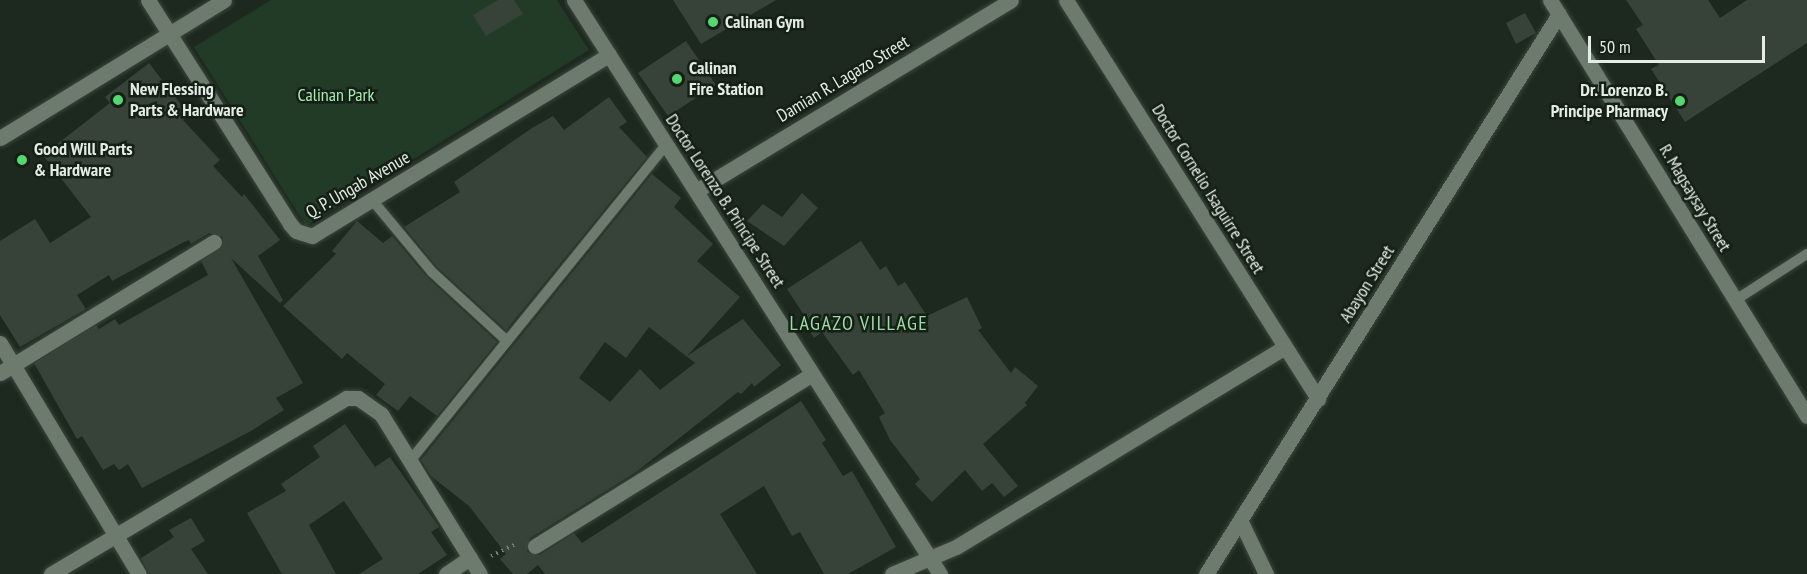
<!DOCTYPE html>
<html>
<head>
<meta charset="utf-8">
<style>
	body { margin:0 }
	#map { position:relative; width:1807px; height:574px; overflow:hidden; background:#1d291f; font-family:"PT Sans Narrow",sans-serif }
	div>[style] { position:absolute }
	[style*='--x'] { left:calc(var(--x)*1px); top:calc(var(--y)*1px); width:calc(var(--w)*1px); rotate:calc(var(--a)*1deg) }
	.green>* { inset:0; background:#223b26 }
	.building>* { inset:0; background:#374338 }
	.path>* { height:4px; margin-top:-2px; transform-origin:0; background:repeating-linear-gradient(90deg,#768077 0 1.5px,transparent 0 6px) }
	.roads { filter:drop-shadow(0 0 2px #3c463d) drop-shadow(0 0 2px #3c463d) }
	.lane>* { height:10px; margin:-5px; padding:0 5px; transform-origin:5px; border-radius:5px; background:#6d7a6e }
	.street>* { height:15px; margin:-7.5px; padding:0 7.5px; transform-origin:7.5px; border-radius:7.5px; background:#6d7a6e }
	.secondary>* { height:15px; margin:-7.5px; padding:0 7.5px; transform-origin:7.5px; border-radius:7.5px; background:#6d7a6e }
	.dots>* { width:16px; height:16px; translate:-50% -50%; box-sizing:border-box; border:3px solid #141f15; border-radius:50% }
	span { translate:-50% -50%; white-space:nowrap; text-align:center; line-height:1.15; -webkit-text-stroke:5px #141f15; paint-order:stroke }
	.poi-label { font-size:18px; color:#e5ece5; font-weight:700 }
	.left { translate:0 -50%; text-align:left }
	.right { translate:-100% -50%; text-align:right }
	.street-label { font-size:18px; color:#e5ece5 }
	.park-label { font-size:18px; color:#abebb2 }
	.neighbourhood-label { font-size:20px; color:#9ddca4; letter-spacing:1.5px }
	.scale { position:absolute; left:1588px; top:36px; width:177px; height:27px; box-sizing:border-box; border:3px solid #e5ece5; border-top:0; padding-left:8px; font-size:18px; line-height:21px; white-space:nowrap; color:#e5ece5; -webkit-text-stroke:4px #141f15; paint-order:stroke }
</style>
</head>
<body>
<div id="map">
	<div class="green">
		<div style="clip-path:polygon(271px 0,557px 0,589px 50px,306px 226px,194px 47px)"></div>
	</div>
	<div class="building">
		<div style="clip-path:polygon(498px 0,514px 0,523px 14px,486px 36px,473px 15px)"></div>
		<div style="clip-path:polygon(673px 0,776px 0,701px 44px)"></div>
		<div style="clip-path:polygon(1626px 0,1708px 0,1720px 18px,1747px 0,1807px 0,1807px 43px,1685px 122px,1651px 69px,1659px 65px,1636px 29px,1643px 25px)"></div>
		<div style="clip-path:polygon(1525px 13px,1536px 33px,1516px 44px,1506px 23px)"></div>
		<div style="clip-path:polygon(686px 41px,716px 85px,668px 116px,638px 73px)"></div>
		<div style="clip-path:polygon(149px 63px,189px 115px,183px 120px,220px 160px,213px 166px,242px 197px,244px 194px,280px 240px,258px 256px,283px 300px,280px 303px,231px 258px,303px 383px,276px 398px,284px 410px,251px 431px,142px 488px,128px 464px,119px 470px,114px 464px,103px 470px,82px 436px,77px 439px,34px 363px,96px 325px,99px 329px,115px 319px,119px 325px,208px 275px,201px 261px,222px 247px,223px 237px,209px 233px,191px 244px,189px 240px,184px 242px,112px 281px,109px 275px,77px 295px,86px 309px,20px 347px,0 315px,0 241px,35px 219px,50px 243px,91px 217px,43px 155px,110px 103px,105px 97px)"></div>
		<div style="clip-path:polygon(609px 97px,627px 122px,619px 127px,647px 157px,506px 330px,437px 267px,404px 227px,460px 192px,454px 182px,532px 128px,553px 116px,564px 130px)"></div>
		<div style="clip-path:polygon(evenodd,652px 174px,681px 198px,674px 207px,713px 244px,697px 261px,740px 297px,687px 356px,743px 319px,781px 365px,754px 387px,752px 383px,741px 394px,738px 392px,636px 472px,530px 538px,527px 552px,540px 555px,574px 533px,582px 543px,801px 401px,826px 440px,822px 443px,843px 476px,852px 471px,896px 547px,848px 574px,824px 574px,800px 532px,792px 536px,764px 486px,720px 514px,757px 574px,545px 574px,538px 565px,527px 574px,513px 574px,500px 559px,506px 554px,469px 506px,431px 476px,421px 460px,652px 174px,649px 327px,695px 363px,660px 390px,640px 369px,610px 402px,579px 378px,605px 342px,626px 358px,649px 327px)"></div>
		<div style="clip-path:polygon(802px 193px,818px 208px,784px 246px,747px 221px,763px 204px,782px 217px)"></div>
		<div style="clip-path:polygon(357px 221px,383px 243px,392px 236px,427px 277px,497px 342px,437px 416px,410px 396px,398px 411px,376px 395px,385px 384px,347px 353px,342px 359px,283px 306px,336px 254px,332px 251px)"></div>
		<div style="clip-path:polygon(861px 241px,880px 270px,886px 266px,898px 286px,905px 282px,927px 316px,967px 297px,982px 328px,978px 330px,1011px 373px,1015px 367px,1038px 386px,1025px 403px,1027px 405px,983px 444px,1018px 486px,1004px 497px,992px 483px,982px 491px,965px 470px,932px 502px,915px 484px,920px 479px,890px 440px,879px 417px,885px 413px,859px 370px,853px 375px,822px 332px,814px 338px,801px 317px,804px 315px,787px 289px)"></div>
		<div style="clip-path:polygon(345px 424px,375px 467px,390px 457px,439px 527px,431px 532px,447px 555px,418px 574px,359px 574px,383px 559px,344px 501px,309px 525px,336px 574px,282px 574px,247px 513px,286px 491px,281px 484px,320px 457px,313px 446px)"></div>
		<div style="clip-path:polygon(191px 518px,205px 541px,191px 549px,208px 574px,149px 574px,141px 558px,174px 537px,169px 530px)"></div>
	</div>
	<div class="path">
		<div style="--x:491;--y:556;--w:28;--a:-26"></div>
	</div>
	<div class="roads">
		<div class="lane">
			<div style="--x:373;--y:201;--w:92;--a:50.3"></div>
			<div style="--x:432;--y:272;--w:102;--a:42.6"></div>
			<div style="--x:1734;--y:301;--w:87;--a:-32.8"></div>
			<div style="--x:410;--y:461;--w:407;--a:-51"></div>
		</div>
		<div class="street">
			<div style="--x:148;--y:0;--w:265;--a:57.6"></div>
			<div style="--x:290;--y:224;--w:9;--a:49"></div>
			<div style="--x:296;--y:231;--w:17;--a:17"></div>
			<div style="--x:312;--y:236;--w:348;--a:-31.4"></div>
			<div style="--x:574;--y:0;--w:681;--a:57.48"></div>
			<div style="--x:1066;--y:0;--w:472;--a:57.7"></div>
			<div style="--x:696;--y:191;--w:368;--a:-31.2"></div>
			<div style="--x:0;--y:343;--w:270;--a:59"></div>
			<div style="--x:0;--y:373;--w:251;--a:-31.5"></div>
			<div style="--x:1241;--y:522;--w:58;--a:64.3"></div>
			<div style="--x:535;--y:546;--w:326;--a:-31.8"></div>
			<div style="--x:51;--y:574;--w:344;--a:-30.8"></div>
			<div style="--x:346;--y:398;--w:12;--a:0"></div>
			<div style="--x:358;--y:398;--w:28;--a:35"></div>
			<div style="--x:381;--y:414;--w:188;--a:58.3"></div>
			<div style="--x:446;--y:574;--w:29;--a:-34"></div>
			<div style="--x:892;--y:574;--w:69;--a:-22.9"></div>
			<div style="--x:956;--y:547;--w:385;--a:-31.3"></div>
			<div style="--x:1206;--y:574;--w:662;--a:-57.77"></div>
		</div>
		<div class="secondary">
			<div style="--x:1550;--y:0;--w:489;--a:58.3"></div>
			<div style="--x:0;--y:138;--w:263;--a:-31.6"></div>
		</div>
	</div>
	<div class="dots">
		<div style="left:713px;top:22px;background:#56d671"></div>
		<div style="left:677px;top:79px;background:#56d671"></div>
		<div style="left:118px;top:100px;background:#56d671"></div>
		<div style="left:1680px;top:101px;background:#56d671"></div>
		<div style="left:22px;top:160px;background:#56d671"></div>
	</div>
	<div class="poi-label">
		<span class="left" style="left:725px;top:22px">Calinan Gym</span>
		<span class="left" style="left:689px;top:79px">Calinan<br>Fire Station</span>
		<span class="left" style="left:130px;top:100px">New Flessing<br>Parts &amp; Hardware</span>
		<span class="right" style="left:1668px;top:101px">Dr. Lorenzo B.<br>Principe Pharmacy</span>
		<span class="left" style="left:34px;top:160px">Good Will Parts<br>&amp; Hardware</span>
	</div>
	<div class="street-label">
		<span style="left:843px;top:79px;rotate:-31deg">Damian R. Lagazo Street</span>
		<span style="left:358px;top:185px;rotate:-30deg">Q. P. Ungab Avenue</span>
		<span style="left:1208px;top:189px;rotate:58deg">Doctor Cornelio Isaguirre Street</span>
		<span style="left:1695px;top:198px;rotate:59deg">R. Magsaysay Street</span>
		<span style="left:725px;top:201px;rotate:57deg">Doctor Lorenzo B. Principe Street</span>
		<span style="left:1367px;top:284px;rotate:-58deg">Abayon Street</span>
	</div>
	<div class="park-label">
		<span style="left:336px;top:95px">Calinan Park</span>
	</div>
	<div class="neighbourhood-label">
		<span style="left:859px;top:323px">LAGAZO VILLAGE</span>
	</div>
	<div class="scale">50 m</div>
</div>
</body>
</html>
